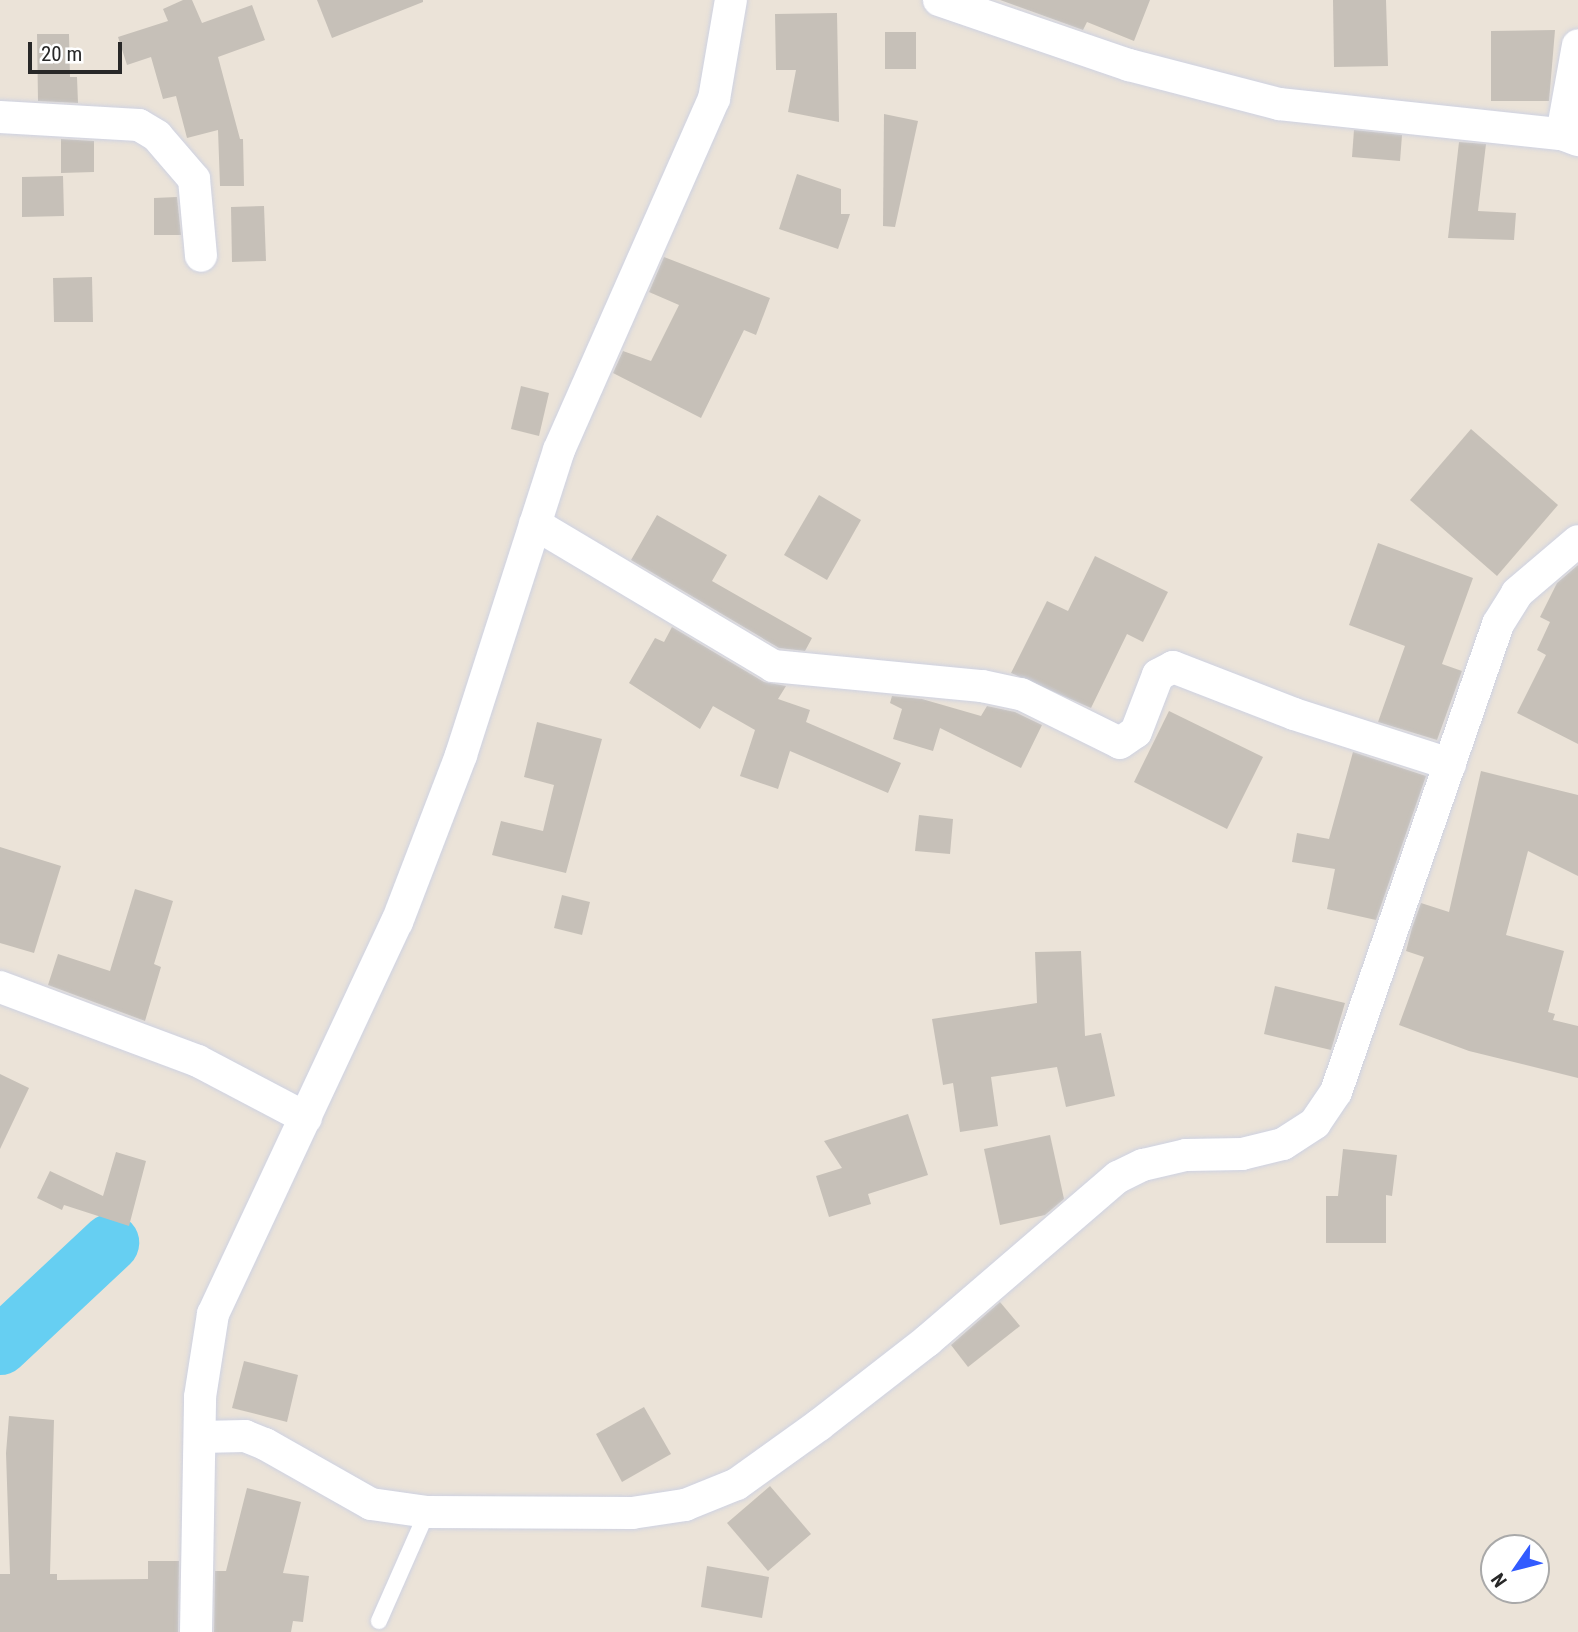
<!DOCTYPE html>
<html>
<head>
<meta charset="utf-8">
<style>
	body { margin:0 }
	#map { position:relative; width:1578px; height:1632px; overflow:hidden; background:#ebe3d8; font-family:"Roboto Condensed",sans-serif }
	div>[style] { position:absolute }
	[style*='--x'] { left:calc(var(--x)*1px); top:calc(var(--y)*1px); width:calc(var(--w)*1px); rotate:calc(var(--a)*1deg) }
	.river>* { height:58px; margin:-29px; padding:0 29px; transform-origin:29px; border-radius:29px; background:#66cff2 }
	.building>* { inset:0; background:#c6c0b8 }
	.roads { filter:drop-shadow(0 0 2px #ced2e2) drop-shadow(0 0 2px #ced2e2) }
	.service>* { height:16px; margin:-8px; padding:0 8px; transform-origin:8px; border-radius:8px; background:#fff }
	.minor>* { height:32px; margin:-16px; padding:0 16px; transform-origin:16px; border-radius:16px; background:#fff }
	span { translate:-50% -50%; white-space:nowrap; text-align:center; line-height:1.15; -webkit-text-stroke:5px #fff; paint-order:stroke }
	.north { position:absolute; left:1480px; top:1534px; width:70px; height:70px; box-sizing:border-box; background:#fff; border:2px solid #a9a9a9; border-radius:50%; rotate:235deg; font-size:19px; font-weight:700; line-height:28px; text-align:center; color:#282828 }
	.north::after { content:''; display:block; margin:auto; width:24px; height:32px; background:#325bff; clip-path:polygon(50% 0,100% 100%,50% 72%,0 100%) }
	.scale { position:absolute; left:28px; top:42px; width:94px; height:32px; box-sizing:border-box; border:4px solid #282828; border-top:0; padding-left:9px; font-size:21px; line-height:24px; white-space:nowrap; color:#282828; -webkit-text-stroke:5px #fff; paint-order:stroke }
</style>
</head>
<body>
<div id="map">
	<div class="river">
		<div style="--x:0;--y:1346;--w:151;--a:-43.1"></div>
	</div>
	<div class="building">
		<div style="clip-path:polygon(183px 0,192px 0,202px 23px,252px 5px,265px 40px,218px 57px,240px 139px,243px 139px,244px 186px,220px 186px,218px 130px,187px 138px,176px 96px,163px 99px,151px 57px,127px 65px,118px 37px,168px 21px,163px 9px)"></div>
		<div style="clip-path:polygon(317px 0,423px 0,423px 2px,332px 38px)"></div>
		<div style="clip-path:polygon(1000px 0,1150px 0,1134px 41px,1087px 22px,1083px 30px)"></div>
		<div style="clip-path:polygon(1333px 0,1386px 0,1388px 66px,1334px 67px)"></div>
		<div style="clip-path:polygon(837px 13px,839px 122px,788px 112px,796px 70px,776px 70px,775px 14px)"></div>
		<div style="clip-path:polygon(1555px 30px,1549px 101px,1491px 101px,1491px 31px)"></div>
		<div style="clip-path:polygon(885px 32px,916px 32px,916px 69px,885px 69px)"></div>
		<div style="clip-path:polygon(37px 34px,69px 34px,70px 77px,77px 77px,78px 103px,38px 101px)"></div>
		<div style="clip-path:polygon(884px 114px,918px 121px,895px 227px,883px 226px)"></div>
		<div style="clip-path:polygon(1354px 130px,1402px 135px,1400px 161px,1352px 157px)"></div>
		<div style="clip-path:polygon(61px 139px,94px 141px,94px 172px,61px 173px)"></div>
		<div style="clip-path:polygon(1459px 142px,1486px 144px,1478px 211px,1516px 213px,1514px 240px,1448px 238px)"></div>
		<div style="clip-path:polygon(797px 174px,841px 189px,841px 214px,850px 214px,838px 249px,779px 229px)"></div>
		<div style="clip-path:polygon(63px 176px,64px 216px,22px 217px,22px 177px)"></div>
		<div style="clip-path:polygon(177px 197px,181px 235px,154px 235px,154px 198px)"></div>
		<div style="clip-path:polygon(264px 206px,266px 261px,232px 262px,231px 207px)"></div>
		<div style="clip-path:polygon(664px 257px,770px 298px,756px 335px,744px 330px,701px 418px,613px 373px,623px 351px,651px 361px,679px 305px,649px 292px)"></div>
		<div style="clip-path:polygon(92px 277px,93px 322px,54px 322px,53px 278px)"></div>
		<div style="clip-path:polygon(521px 386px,549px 393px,539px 436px,511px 429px)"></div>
		<div style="clip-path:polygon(1471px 429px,1558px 505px,1497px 576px,1410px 500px)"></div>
		<div style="clip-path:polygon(819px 495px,861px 520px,827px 580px,784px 555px)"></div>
		<div style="clip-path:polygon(657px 515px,727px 555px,712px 581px,812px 638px,805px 651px,779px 648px,631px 560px)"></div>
		<div style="clip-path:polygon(1378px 543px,1473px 578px,1442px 664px,1462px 671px,1437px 740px,1378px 722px,1405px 646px,1349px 625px)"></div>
		<div style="clip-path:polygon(1095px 556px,1168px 592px,1143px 642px,1127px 634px,1091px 708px,1011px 673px,1047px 601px,1068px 611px)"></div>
		<div style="clip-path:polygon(1578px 565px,1578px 744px,1517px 713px,1546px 655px,1537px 650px,1550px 622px,1540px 617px,1557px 583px)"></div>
		<div style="clip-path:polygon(672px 627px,764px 682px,786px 686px,778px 699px,810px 710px,806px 722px,901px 763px,888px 793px,790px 751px,778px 789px,740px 776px,755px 730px,713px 706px,700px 729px,629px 683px,655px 638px,664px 642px)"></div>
		<div style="clip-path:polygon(892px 696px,922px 699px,981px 716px,987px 706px,1015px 712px,1042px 725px,1021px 768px,940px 728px,933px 751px,893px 739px,902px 709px,890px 703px)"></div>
		<div style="clip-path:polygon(1169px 711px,1263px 757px,1227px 829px,1134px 782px)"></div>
		<div style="clip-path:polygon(537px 722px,602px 739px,566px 873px,492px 855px,501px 821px,543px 831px,554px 785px,524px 777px)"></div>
		<div style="clip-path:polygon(1353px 752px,1426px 776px,1376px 920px,1327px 909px,1335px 869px,1292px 862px,1297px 833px,1329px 839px)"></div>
		<div style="clip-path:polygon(1481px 771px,1578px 795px,1578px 876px,1528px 851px,1506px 935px,1564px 951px,1548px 1012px,1555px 1014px,1553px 1020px,1578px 1026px,1578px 1078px,1469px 1051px,1399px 1025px,1424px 957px,1406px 951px,1412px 928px,1421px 903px,1449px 912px)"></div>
		<div style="clip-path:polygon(919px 815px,953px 819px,950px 854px,915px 851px)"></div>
		<div style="clip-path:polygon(0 847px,61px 866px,34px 953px,0 943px)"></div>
		<div style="clip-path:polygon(135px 889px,173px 901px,154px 964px,161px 967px,145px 1021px,48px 985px,58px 954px,110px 971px)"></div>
		<div style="clip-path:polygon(562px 895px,590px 902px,582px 935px,554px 928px)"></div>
		<div style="clip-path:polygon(1081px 951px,1085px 1036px,1101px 1033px,1115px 1096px,1066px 1107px,1057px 1067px,991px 1077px,998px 1126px,960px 1132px,953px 1083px,943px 1085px,932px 1019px,1037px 1003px,1035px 952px)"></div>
		<div style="clip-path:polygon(1275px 986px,1345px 1003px,1331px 1050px,1264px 1034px)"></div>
		<div style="clip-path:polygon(0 1074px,29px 1088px,0 1149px)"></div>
		<div style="clip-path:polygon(908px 1114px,928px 1175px,868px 1194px,871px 1204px,829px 1217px,816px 1176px,842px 1168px,824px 1141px)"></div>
		<div style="clip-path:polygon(1050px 1135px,1064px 1199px,1045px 1215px,1000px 1225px,984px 1149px)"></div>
		<div style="clip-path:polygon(1343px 1149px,1397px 1155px,1392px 1196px,1386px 1195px,1386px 1243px,1326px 1243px,1326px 1196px,1338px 1196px)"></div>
		<div style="clip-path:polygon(116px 1152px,146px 1161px,129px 1226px,64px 1205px,62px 1210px,37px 1198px,50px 1171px,103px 1196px)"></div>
		<div style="clip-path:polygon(1000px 1302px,1020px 1326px,968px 1367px,951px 1345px)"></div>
		<div style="clip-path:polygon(244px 1361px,298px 1375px,287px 1422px,232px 1408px)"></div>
		<div style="clip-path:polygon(644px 1407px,671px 1454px,622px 1482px,596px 1434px)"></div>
		<div style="clip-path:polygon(9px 1416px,54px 1420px,50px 1574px,57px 1574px,57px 1580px,148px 1579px,148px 1561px,179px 1561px,178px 1632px,0 1632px,0 1574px,10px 1574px,6px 1453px)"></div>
		<div style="clip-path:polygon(770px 1486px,811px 1534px,768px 1571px,727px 1523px)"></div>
		<div style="clip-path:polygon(247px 1488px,301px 1502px,283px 1573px,309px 1576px,303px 1622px,293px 1621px,291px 1632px,214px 1632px,215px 1571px,226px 1571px)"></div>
		<div style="clip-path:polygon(707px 1566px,769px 1577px,762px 1618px,701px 1607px)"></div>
	</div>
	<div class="roads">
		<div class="service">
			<div style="--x:379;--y:1621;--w:119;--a:-66.2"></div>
		</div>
		<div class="minor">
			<div style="--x:939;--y:0;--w:201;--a:18.9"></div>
			<div style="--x:1129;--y:65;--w:155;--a:14.6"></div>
			<div style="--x:1279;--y:104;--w:285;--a:6.1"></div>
			<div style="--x:1562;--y:134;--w:17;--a:21"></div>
			<div style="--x:0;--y:117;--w:139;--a:3.3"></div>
			<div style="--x:139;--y:125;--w:21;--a:31"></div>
			<div style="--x:157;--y:136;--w:57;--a:49.3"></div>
			<div style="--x:194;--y:179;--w:77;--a:84.8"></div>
			<div style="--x:1562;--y:134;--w:90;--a:-79.8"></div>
			<div style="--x:535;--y:524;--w:277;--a:30.8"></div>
			<div style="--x:773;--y:666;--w:210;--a:5.5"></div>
			<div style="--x:982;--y:686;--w:40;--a:12"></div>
			<div style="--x:1021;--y:694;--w:110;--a:26.3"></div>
			<div style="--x:1120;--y:743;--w:19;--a:-35"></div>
			<div style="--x:1136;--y:732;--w:61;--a:-68.9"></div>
			<div style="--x:1158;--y:675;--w:17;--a:-28"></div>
			<div style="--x:1173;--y:667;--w:130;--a:21.2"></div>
			<div style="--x:1294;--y:714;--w:164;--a:17.8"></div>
			<div style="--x:0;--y:987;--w:211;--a:20.5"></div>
			<div style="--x:198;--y:1061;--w:122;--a:27.8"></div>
			<div style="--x:200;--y:1437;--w:45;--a:-1.3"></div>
			<div style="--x:245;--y:1436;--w:22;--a:22"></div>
			<div style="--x:265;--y:1444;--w:122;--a:29.5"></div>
			<div style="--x:371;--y:1504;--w:57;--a:8.1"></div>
			<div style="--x:427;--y:1512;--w:205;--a:0.3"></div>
			<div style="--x:632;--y:1513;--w:54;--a:-8.6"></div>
			<div style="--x:685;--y:1505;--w:56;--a:-22"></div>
			<div style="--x:737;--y:1484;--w:101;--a:-35.7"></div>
			<div style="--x:819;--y:1425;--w:137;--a:-37.9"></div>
			<div style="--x:927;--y:1341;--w:252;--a:-40.7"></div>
			<div style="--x:1118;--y:1177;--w:28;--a:-26"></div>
			<div style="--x:1143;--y:1165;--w:44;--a:-13.1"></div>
			<div style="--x:1186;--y:1155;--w:56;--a:-1"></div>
			<div style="--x:1242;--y:1154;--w:42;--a:-13.7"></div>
			<div style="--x:1283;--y:1144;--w:38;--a:-33"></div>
			<div style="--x:1315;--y:1123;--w:37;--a:-56"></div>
			<div style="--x:1336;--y:1092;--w:495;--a:-70.9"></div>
			<div style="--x:1498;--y:624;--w:36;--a:-58"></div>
			<div style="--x:1517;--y:593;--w:80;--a:-40.4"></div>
			<div style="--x:196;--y:1632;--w:235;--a:-89"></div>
			<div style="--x:200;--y:1397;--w:84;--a:-81.1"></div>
			<div style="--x:213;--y:1314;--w:433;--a:-64.9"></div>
			<div style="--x:397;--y:922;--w:179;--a:-69"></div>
			<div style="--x:461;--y:755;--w:320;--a:-72.2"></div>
			<div style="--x:559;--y:450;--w:384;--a:-66.2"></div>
			<div style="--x:714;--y:99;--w:100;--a:-80.3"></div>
		</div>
	</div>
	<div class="north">N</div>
	<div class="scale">20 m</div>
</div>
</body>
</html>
